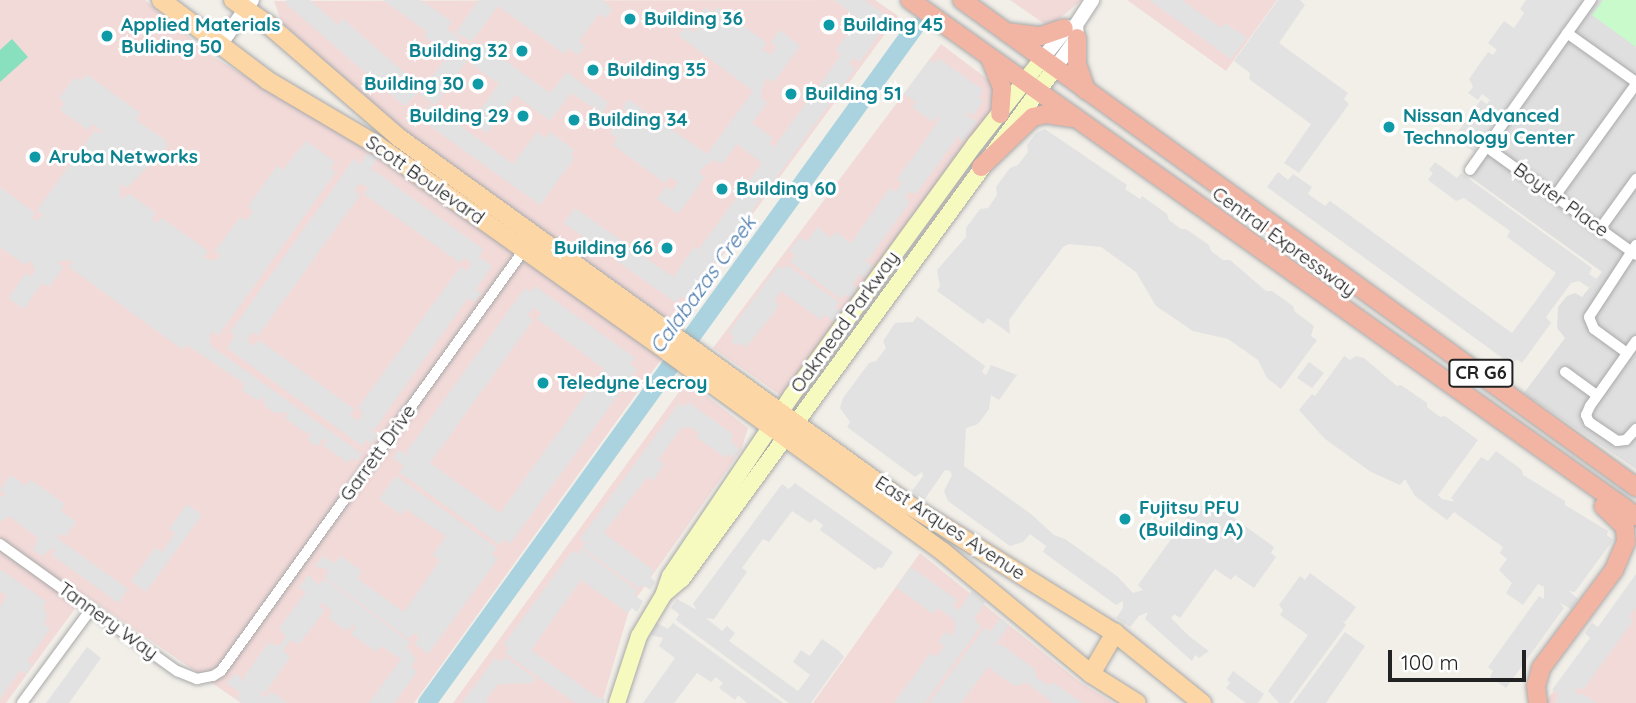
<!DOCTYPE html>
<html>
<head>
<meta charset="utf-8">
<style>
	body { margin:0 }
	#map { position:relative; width:1636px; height:703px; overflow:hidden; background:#f2efe9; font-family:Quicksand,sans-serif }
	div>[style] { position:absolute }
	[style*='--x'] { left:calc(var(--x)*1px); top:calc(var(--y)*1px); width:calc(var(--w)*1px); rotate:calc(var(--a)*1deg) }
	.residential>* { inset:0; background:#e0dfdf }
	.commercial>* { inset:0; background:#f2dad9 }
	.park>* { inset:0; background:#c8facc }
	.pitch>* { inset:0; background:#88e0be }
	.parking>* { inset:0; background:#e2e2e2 }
	.river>* { height:18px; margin:-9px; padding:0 9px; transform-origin:9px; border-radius:9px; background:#aad3df }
	.roads { filter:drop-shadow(0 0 2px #a9a9a9) drop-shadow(0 0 2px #a9a9a9) }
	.minor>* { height:10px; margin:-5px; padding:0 5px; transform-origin:5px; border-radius:5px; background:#fff }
	.tertiary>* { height:14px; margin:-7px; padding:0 7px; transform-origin:7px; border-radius:7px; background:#fff }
	.secondary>* { height:16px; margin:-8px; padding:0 8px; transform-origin:8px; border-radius:8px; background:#f7fabf }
	.primary>* { height:18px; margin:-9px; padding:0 9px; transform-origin:9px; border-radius:9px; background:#fcd6a4 }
	.trunk>* { height:18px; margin:-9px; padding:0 9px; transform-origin:9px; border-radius:9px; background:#f2b4a3 }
	.dots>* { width:19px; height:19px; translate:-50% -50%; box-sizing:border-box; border:4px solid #fff; border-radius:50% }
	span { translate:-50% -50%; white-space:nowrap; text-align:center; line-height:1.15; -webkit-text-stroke:6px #fff; paint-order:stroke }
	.shield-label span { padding:2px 5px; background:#fff; border:2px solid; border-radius:5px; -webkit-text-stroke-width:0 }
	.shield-label { font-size:18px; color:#222; font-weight:700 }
	.culture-label { font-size:19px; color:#0d838f; font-weight:700 }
	.left { translate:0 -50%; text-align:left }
	.right { translate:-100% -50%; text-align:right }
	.street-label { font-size:19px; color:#222 }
	.water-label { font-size:21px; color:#4a7aab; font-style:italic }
	.scale { position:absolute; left:1388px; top:650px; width:138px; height:32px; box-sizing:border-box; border:4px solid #222; border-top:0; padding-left:9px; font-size:21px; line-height:24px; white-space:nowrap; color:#222; -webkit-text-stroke:5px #fff; paint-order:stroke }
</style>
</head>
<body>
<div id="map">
	<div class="residential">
		<div style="clip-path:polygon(1587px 0,1636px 0,1636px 469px,1524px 393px,1565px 338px,1557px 328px,1558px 307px,1567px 296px,1575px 293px,1582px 297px,1602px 272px,1463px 172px)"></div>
	</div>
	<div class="commercial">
		<div style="clip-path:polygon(0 0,145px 0,210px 55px,381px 157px,662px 358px,414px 703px,241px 703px,85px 595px,6px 703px,0 703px)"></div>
		<div style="clip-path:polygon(875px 0,898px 16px,673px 323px,401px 128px,282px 23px,274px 1px)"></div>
		<div style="clip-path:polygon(1010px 0,1082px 0,1049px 27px)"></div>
		<div style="clip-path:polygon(1127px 0,1277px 0,1226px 71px)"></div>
		<div style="clip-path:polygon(941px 44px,1006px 93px,783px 397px,713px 348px)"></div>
		<div style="clip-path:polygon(687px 381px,748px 428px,741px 450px,630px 607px,602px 703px,453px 703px)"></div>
		<div style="clip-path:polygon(920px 553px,1081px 683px,1113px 703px,813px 703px)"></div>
		<div style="clip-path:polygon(1636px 575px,1636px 703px,1545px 703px)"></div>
	</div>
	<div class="park">
		<div style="clip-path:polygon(1603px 0,1636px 0,1636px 47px,1592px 15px)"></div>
	</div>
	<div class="pitch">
		<div style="clip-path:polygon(12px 39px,28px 57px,0 82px,0 50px)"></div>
	</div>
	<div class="parking">
		<div style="clip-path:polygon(287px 0,310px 0,338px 25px,343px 19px,421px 87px,417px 94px,404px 106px,285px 3px)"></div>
		<div style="clip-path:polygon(383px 0,420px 0,427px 4px,452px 22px,447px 29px,460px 39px,454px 48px,471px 55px,435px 105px,420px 94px,453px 48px,448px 45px,444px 51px,424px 36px,427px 32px)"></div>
		<div style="clip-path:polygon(479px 0,603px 0,612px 9px,606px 18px,599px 14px,579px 41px,585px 46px,578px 55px,568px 48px,564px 54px,498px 6px,472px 41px,479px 46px,481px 43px,550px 93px,567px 72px,608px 103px,602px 113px,571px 93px,550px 121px,515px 95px,487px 133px,471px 122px,499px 84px,470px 63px,475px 56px,466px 49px,472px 41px,455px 33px)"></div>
		<div style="clip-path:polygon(834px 0,865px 0,885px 15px,880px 22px,885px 26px,860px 62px,853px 58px,849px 64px,855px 69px,687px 300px,681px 296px,676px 303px,564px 223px,575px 208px,673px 277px,694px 247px,701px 251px,699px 249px,762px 163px,737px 144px,722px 164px,715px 160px,704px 166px,699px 173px,705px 177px,678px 214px,657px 199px,666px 186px,672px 191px,678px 182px,670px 177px,665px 183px,613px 145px,617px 138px,610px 133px,615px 123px,622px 127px,631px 114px,623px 108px,628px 99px,707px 154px,753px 91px,678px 35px,686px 27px,694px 33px,703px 20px,698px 15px,706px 8px,713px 13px,717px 7px,767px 43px,762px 49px,771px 55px,777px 47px,771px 42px,780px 30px,800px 46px,774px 82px,767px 78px,763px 84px,761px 98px,767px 103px,752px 123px,773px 138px,769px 144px,774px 147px,841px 55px,836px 50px,856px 22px,862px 27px,865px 24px)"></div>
		<div style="clip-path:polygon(1149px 0,1182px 0,1221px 28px,1225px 23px,1247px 38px,1231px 59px)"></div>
		<div style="clip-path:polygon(1278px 0,1300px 0,1305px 5px,1279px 43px,1348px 93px,1344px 99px,1349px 104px,1299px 173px,1284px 163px,1311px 124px,1249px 79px,1250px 73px,1234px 61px)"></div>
		<div style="clip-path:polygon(1526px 0,1584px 0,1474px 152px,1454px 137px,1481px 100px,1487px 104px,1490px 100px,1482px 94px,1478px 100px,1468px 93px,1473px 87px,1469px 79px,1488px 52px,1493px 55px,1497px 50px,1488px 43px,1504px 21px,1514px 28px,1524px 13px,1520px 9px)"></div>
		<div style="clip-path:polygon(938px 58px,983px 90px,978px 97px,983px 101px,973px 116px,968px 112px,966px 115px,977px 122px,963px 141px,952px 133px,957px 138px,916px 194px,910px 191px,905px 197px,910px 202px,868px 260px,861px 258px,873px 266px,864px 278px,860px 274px,852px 285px,857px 288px,849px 299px,845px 294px,841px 299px,790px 262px,795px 255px,789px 251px,800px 237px,807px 242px,817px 227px,831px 238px,836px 232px,851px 243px,890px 188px,896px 192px,902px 183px,897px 179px,940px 119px,937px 117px,933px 122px,912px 107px,916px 102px,904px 94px,929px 60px,935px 63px)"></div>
		<div style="clip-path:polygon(86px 74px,140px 113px,136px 120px,164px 139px,168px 146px,127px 188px,120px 184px,120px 196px,124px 199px,128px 193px,156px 213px,152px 219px,157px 223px,162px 218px,208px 251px,204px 257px,208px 260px,216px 260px,221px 256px,215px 251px,240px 217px,246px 221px,253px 211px,248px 206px,277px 166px,283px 170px,306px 141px,335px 162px,330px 168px,336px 172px,218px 336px,212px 331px,209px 339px,211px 346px,362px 454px,357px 461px,352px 458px,348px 463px,323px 445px,327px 440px,324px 438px,317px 446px,312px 443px,308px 440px,312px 429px,307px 434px,285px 418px,288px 412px,275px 413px,266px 407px,262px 396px,258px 401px,242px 390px,245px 384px,187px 345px,183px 350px,69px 267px,73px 262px,69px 260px,57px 262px,63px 268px,49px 287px,42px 283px,24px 309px,8px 298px,26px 273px,32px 277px,35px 269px,31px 262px,28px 261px,25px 265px,0 247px,0 187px,35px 213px,32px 219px,37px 220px,43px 215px,37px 210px,95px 130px,101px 134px,103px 132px,92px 124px,88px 130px,60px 110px,65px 103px,59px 98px,75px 77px,81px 81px)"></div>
		<div style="clip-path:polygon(430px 104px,513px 164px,537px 132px,545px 138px,550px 132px,574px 150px,571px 155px,574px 159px,540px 205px,419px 118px)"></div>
		<div style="clip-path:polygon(1045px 129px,1127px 185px,1125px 189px,1140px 199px,1142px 196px,1167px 214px,1169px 220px,1181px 229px,1186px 229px,1209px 245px,1211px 251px,1223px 260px,1230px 260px,1266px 291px,1272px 291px,1293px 306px,1295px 312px,1314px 326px,1311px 336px,1317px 340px,1281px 389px,1267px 378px,1258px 360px,1228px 339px,1193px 331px,1156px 306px,1136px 272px,1101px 247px,1069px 244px,1063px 247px,1009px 320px,1010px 334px,988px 318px,983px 324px,937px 291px,940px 286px,937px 270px,966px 237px,966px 228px,980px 209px,988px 208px,997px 195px,996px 187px,1010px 168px,1018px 165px,1028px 152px,1027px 145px,1036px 133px)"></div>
		<div style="clip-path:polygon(evenodd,368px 153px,378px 158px,367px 174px,372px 169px,483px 249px,479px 257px,492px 266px,476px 289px,481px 294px,474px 302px,468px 298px,374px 430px,367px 427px,378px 435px,372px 444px,367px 440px,362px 446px,227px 348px,235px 336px,230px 332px,354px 159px,360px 164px,368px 153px,360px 183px,368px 188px,364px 194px,460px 263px,464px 258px,472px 264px,466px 271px,460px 267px,358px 408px,363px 413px,358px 421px,350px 415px,354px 409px,259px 340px,254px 346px,247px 340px,252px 332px,258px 336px,360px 195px,354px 190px,360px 183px)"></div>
		<div style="clip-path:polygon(1435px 162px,1457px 178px,1461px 173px,1592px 268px,1589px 274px,1598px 280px,1591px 289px,1579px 281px,1571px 283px,1546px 317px,1551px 323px,1522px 363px,1517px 359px,1512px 365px,1267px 187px,1278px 172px,1288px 180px,1293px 174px,1312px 187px,1308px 194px,1325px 206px,1330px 201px,1512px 333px,1556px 273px,1507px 237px,1510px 231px,1464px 198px,1456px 201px,1428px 180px,1433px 173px,1429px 170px)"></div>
		<div style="clip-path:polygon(787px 265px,839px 302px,835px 308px,841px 310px,833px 322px,825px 314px,821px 320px,781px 291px,774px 301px,779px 305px,773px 314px,746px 347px,740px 343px,737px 346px,731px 342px,734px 337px,729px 332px,778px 266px,783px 269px)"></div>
		<div style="clip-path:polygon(evenodd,535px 286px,635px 358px,630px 364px,637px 369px,510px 544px,504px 539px,500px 545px,399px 472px,404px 466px,393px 458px,399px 450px,411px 457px,406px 452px,525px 288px,531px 292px,535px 286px,534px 308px,541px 313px,537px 319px,604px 369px,500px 513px,430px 463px,533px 320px,527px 315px,534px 308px)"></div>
		<div style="clip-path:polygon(917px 316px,985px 366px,982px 372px,986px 375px,991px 365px,1017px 375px,999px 400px,991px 395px,989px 409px,978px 424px,966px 428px,964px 466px,1031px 514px,1054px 535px,1065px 539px,1117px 576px,1133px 593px,1143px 590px,1138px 585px,1198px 502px,1211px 511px,1216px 505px,1274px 547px,1271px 553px,1276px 557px,1254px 588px,1235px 575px,1231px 580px,1215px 569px,1180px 618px,1174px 614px,1171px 618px,1189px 636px,1209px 651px,1199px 658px,1195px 655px,1192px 661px,1145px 619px,1148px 612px,1139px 616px,1130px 627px,1116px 618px,1123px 608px,1123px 601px,1116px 605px,1043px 552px,1046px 546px,1030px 534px,1023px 542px,1010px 546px,948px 501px,944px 491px,952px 475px,950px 471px,945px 470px,924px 500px,912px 491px,923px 476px,922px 472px,915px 477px,847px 427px,850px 422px,840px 408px,843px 398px,869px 363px,876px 361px,886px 348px,883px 341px,895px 323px,913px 322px)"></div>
		<div style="clip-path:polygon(1344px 356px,1350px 360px,1356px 356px,1364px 358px,1397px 386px,1401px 385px,1427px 403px,1427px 407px,1440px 417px,1445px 416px,1478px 440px,1438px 495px,1442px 499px,1455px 502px,1451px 498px,1481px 457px,1488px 461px,1496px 451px,1522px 470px,1523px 475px,1565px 501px,1565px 505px,1608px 531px,1607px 535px,1613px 540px,1575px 592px,1569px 591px,1578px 599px,1571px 609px,1560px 603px,1564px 608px,1506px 688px,1490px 677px,1493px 671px,1488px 667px,1539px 596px,1544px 599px,1544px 587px,1538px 584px,1523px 605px,1506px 593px,1512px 583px,1499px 570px,1507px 559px,1500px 553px,1503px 547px,1454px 512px,1447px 520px,1415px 496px,1405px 479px,1400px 485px,1371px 472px,1325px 439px,1299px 410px,1312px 394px,1315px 396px)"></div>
		<div style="clip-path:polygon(1309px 362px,1324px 373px,1312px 388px,1297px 378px)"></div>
		<div style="clip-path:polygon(688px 402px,734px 435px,730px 440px,740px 450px,733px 459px,730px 453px,726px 458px,696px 437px,699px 433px,690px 427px,681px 428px,658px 460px,664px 464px,653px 481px,647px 477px,604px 533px,654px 571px,650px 576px,655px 582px,650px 590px,643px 585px,640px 589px,582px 548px,585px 543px,580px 539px,679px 403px,684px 407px)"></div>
		<div style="clip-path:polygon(11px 475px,26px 486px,31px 480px,65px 504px,61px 511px,76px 522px,65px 537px,59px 533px,57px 538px,128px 589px,118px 603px,52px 555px,56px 551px,52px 548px,42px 556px,33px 550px,38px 538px,9px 516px,0 522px,0 497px,6px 495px,0 490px)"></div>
		<div style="clip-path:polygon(396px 476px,497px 548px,492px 554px,498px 559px,428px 654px,415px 644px,419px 637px,414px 633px,409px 639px,325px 578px,328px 570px,315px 566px,323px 556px,335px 563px,341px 556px,361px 571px,358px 579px,404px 612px,440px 560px,433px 555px,446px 536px,406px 509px,401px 515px,379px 499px)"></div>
		<div style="clip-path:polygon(795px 483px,893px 552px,882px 568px,878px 567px,875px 570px,820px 530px,823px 525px,815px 519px,810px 523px,792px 511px,769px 542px,763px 539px,742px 568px,747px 572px,714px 619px,706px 618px,722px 631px,727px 626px,735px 633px,729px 641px,798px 691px,810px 675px,793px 662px,801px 650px,810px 656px,822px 639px,839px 651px,844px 657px,811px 703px,789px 703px,676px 620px,679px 614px,671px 608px,677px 599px,697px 610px,693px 604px,782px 484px,789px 489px)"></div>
		<div style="clip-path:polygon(187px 504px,202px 515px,146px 592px,131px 581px,155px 548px,162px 552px,175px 533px,169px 529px)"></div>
		<div style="clip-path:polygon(581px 549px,638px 591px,635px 596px,643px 601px,637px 612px,632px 608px,628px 613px,581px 580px,531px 650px,597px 697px,605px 699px,604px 703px,575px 703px,505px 653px,509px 648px,504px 644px,572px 551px,577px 554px)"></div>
		<div style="clip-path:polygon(911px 567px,957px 600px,953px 606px,959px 610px,972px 591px,985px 602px,974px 619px,981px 626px,925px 703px,894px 703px,930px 653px,936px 657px,944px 646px,938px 641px,945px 632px,952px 636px,956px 627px,953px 619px,938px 608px,933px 614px,896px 587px)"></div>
		<div style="clip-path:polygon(0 569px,47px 602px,43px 607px,47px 616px,44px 624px,50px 629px,27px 661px,32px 665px,26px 674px,20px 670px,0 699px,0 607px,7px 596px,0 591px)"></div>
		<div style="clip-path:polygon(1310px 573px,1356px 607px,1345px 622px,1342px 620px,1346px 625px,1289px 703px,1279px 703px,1268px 691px,1308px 635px,1280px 615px,1283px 610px,1279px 605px,1300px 576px,1305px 580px)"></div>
		<div style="clip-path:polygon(1636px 574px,1636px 607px,1629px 617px,1633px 621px,1583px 690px,1579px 687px,1575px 690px,1579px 696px,1582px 693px,1596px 703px,1556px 703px,1559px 694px,1552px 690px,1590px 638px,1585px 633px,1592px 623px,1598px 627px)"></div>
		<div style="clip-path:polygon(308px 575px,319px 585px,324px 579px,410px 642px,406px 647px,416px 659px,411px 667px,417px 672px,394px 703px,369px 703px,401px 659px,381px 646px,376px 652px,351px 634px,356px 628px,353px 625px,347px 631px,328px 618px,332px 611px,322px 603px,319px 606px,325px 610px,299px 644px,290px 640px,283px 651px,290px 657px,265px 693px,257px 690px,266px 698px,271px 691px,287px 703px,242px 703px,237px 699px,240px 692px,226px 683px,236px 674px,248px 684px,244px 677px,268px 643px,279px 646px,286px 637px,279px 628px,306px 592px,299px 588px)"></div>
		<div style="clip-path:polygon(1000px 618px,1009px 625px,994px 647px,1000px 644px,1035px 669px,1036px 677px,1047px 685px,1054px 683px,1082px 703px,1053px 703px,1027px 683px,1014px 686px,988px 667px,961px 703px,929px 703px,984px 628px,991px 631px)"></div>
		<div style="clip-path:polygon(657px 623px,668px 629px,673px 623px,783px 703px,747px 703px,738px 695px,735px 700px,719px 688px,723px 683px,716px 677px,711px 682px,697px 673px,674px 703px,643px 703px,675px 658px,659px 646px,663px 638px,651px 635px)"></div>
		<div style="clip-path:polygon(1345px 632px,1365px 646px,1326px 703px,1293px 703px)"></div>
		<div style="clip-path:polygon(87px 647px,101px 658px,69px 703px,46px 703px)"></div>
		<div style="clip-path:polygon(505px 657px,535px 678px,532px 683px,498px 684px,485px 700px,489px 703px,462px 703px,495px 658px,501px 662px)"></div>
		<div style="clip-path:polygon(1233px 671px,1264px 694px,1258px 703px,1246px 703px,1226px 688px,1230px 683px,1227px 680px)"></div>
	</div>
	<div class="river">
		<div style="--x:427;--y:703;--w:834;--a:-54.17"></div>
	</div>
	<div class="roads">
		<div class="minor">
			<div style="--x:1567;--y:33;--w:85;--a:35.4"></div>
			<div style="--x:1485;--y:146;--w:186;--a:35.8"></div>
			<div style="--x:1470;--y:170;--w:209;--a:-54.6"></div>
			<div style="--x:1555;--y:196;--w:138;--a:-54.1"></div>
			<div style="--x:1600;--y:229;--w:62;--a:-54.2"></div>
			<div style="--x:1636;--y:341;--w:80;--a:125.3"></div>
			<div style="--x:1590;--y:406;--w:10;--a:114"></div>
			<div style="--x:1586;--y:415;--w:8;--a:67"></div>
			<div style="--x:1589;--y:422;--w:34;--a:34"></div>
			<div style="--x:1617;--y:441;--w:9;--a:-6"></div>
			<div style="--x:1626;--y:440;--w:15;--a:-48"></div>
			<div style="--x:1627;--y:353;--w:41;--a:-144"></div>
			<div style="--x:1594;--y:329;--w:13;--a:-113"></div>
			<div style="--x:1589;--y:317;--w:86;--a:-56.9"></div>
			<div style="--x:1565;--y:372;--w:39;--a:36"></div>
			<div style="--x:0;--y:544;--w:218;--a:35.7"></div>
			<div style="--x:177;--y:671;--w:22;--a:22"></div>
			<div style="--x:197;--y:679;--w:16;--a:-11"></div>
			<div style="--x:213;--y:676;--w:9;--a:-32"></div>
			<div style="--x:221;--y:671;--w:522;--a:-54.27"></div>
			<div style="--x:22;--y:703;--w:117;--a:-53.7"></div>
		</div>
		<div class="tertiary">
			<div style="--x:220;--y:45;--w:55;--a:-54.6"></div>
			<div style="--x:1042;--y:59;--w:41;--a:-50.9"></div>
			<div style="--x:1055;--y:68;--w:37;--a:-54"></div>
			<div style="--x:1077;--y:38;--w:13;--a:-94"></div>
			<div style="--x:1076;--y:25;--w:30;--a:-57"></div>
		</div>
		<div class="secondary">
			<div style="--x:664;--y:593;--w:18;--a:-71"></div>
			<div style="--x:670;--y:576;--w:218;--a:-56"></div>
			<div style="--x:792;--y:395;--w:312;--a:-53.9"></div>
			<div style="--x:976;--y:143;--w:107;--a:-51.8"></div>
			<div style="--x:617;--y:703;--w:71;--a:-71.8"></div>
			<div style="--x:639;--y:636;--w:49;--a:-59.2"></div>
			<div style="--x:664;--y:594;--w:23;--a:-40"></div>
			<div style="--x:682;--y:579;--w:633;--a:-53.87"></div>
		</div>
		<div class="primary">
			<div style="--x:161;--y:0;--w:133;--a:37"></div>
			<div style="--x:267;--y:80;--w:128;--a:30.6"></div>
			<div style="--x:377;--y:145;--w:357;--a:35.4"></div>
			<div style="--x:668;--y:352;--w:339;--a:36"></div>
			<div style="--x:942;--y:551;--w:193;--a:39.5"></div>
			<div style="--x:1091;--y:674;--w:54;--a:32.2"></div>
			<div style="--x:233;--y:0;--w:45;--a:35.1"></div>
			<div style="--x:270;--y:26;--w:169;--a:40.9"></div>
			<div style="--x:398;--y:137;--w:630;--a:35.76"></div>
			<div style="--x:909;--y:505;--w:243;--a:31.9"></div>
			<div style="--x:1115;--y:633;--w:112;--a:38.8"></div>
			<div style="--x:1091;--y:674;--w:48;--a:-59.7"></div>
		</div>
		<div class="trunk">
			<div style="--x:910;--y:0;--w:891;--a:35.4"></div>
			<div style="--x:962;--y:0;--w:832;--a:35.85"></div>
			<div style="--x:1006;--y:32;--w:35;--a:7"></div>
			<div style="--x:1041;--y:36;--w:24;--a:-19"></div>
			<div style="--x:1077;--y:38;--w:26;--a:90"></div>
			<div style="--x:1077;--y:64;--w:28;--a:71"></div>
			<div style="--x:990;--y:58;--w:32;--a:68"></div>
			<div style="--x:1002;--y:88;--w:26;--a:94"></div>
			<div style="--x:981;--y:167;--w:72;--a:-43.9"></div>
			<div style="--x:1033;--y:117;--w:13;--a:-13"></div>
			<div style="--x:1046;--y:114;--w:25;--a:9"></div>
			<div style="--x:1538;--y:703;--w:17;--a:-97"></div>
			<div style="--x:1536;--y:686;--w:19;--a:-74"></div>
			<div style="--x:1541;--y:668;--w:122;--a:-53.3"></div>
			<div style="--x:1614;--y:570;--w:30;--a:-67"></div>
			<div style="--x:1626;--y:542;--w:15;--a:-94"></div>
			<div style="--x:1625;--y:527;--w:30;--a:-136"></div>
		</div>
	</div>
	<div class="dots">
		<div style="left:630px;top:19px;background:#0f9aa8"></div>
		<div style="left:829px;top:25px;background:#0f9aa8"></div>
		<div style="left:107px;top:36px;background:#0f9aa8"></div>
		<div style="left:522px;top:51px;background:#0f9aa8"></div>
		<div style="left:593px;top:70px;background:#0f9aa8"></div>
		<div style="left:478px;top:84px;background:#0f9aa8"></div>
		<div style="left:791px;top:94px;background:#0f9aa8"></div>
		<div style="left:523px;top:116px;background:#0f9aa8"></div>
		<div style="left:574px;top:120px;background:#0f9aa8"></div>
		<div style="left:1389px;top:127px;background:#0f9aa8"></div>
		<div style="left:35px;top:157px;background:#0f9aa8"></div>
		<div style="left:722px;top:189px;background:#0f9aa8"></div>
		<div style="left:667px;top:248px;background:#0f9aa8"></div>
		<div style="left:543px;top:383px;background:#0f9aa8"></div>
		<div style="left:1125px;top:519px;background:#0f9aa8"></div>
	</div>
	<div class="shield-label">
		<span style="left:1481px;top:373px">CR G6</span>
	</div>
	<div class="culture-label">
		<span class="left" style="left:644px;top:19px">Building 36</span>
		<span class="left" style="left:121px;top:36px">Applied Materials<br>Buliding 50</span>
		<span class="left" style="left:843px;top:25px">Building 45</span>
		<span class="right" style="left:508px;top:51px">Building 32</span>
		<span class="left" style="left:607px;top:70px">Building 35</span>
		<span class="right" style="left:464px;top:84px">Building 30</span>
		<span class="left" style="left:805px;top:94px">Building 51</span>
		<span class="right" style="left:509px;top:116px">Building 29</span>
		<span class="left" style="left:1403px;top:127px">Nissan Advanced<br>Technology Center</span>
		<span class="left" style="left:588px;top:120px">Building 34</span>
		<span class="left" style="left:49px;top:157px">Aruba Networks</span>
		<span class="left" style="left:736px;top:189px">Building 60</span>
		<span class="right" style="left:653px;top:248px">Building 66</span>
		<span class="left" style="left:557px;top:383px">Teledyne Lecroy</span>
		<span class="left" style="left:1139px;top:519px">Fujitsu PFU<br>(Building A)</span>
	</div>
	<div class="street-label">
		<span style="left:425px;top:180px;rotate:35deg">Scott Boulevard</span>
		<span style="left:1561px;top:200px;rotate:36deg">Boyter Place</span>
		<span style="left:1284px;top:242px;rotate:36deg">Central Expressway</span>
		<span style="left:845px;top:322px;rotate:-54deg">Oakmead Parkway</span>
		<span style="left:378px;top:453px;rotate:-54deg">Garrett Drive</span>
		<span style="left:950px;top:528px;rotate:33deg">East Arques Avenue</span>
		<span style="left:108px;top:621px;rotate:36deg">Tannery Way</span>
	</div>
	<div class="water-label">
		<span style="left:702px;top:284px;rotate:-54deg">Calabazas Creek</span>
	</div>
	<div class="scale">100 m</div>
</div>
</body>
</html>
